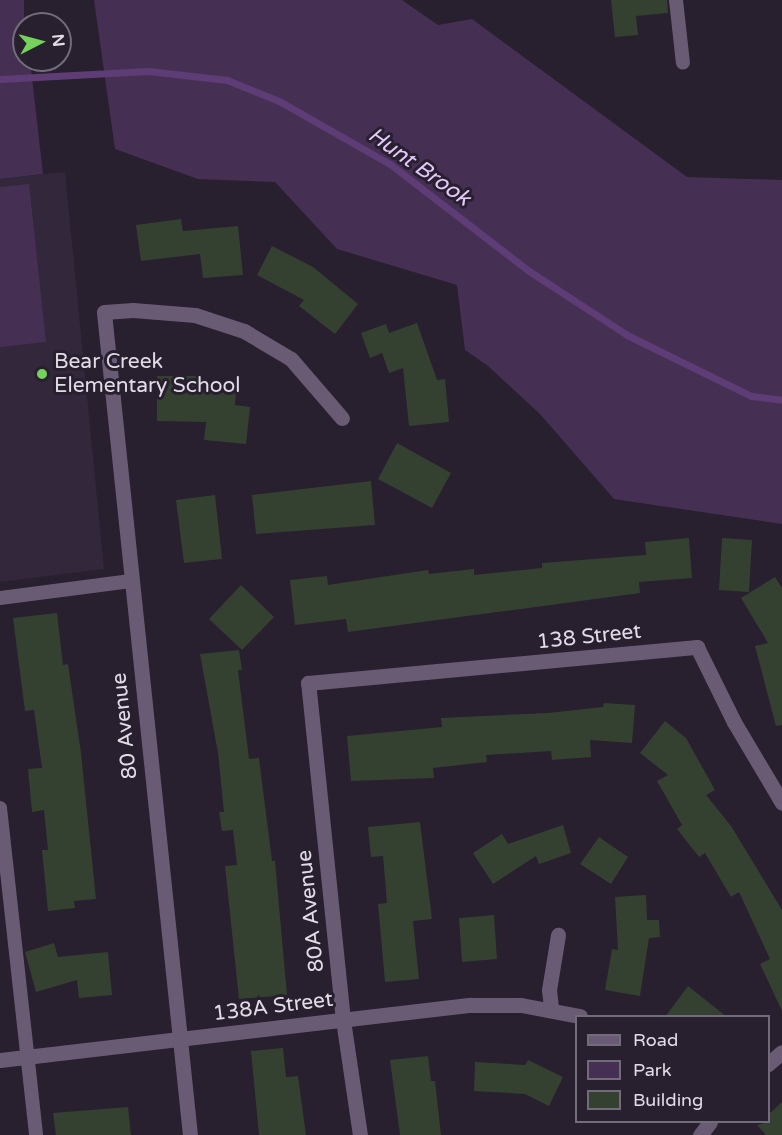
<!DOCTYPE html>
<html>
<head>
<meta charset="utf-8">
<style>
	body { margin:0 }
	#map { position:relative; width:782px; height:1135px; overflow:hidden; background:#281f2f; font-family:"Varela Round",sans-serif }
	div>[style] { position:absolute }
	[style*='--x'] { left:calc(var(--x)*1px); top:calc(var(--y)*1px); width:calc(var(--w)*1px); rotate:calc(var(--a)*1deg) }
	.built>* { inset:0; background:#33273c }
	.green>* { inset:0; background:#453054 }
	.stream>* { height:7px; margin:-3.5px; padding:0 3.5px; transform-origin:3.5px; border-radius:3.5px; background:#5e3c75 }
	.building>* { inset:0; background:#344131 }
	.lane>* { height:14px; margin:-7px; padding:0 7px; transform-origin:7px; border-radius:7px; background:#6a5b75 }
	.street>* { height:15px; margin:-7.5px; padding:0 7.5px; transform-origin:7.5px; border-radius:7.5px; background:#6a5b75 }
	.dots>* { width:16px; height:16px; translate:-50% -50%; box-sizing:border-box; border:3px solid #281f2f; border-radius:50% }
	span { translate:-50% -50%; white-space:nowrap; text-align:center; line-height:1.15; -webkit-text-stroke:6px #281f2f; paint-order:stroke }
	.poi-label { font-size:21px; color:#e2dce7 }
	.left { translate:0 -50%; text-align:left }
	.street-label { font-size:21px; color:#e2dce7 }
	.water-label { font-size:22px; color:#e5c7fb; font-style:italic }
	.legend { position:absolute; left:575px; top:1015px; width:195px; height:108px; box-sizing:border-box; background:#281f2f; border:2px solid #726b79; margin:0; padding:8px 10px; list-style:none; font-size:18px; color:#e2dce7 }
	.legend li { display:flex; align-items:center; gap:12px; height:30px }
	.legend b { width:30px; border:2px solid #726b79 }
	.north { position:absolute; left:12px; top:12px; width:60px; height:60px; box-sizing:border-box; background:#281f2f; border:2px solid #726b79; border-radius:50%; rotate:84deg; font-size:16px; font-weight:700; line-height:24px; text-align:center; color:#e2dce7 }
	.north::after { content:''; display:block; margin:auto; width:21px; height:27px; background:#75d25a; clip-path:polygon(50% 0,100% 100%,50% 72%,0 100%) }
</style>
</head>
<body>
<div id="map">
	<div class="built">
		<div style="clip-path:polygon(65px 172px,104px 569px,0 582px,0 179px)"></div>
	</div>
	<div class="green">
		<div style="clip-path:polygon(0 0,24px 0,24px 60px,30px 60px,43px 174px,0 179px)"></div>
		<div style="clip-path:polygon(94px 0,402px 0,438px 25px,472px 19px,687px 177px,782px 180px,782px 524px,614px 499px,540px 414px,488px 366px,465px 350px,457px 285px,337px 249px,275px 182px,198px 179px,115px 149px)"></div>
		<div style="clip-path:polygon(29px 184px,46px 342px,0 347px,0 187px)"></div>
	</div>
	<div class="stream">
		<div style="--x:0;--y:79;--w:148;--a:-3.1"></div>
		<div style="--x:148;--y:71;--w:80;--a:6.5"></div>
		<div style="--x:227;--y:80;--w:56;--a:22"></div>
		<div style="--x:279;--y:101;--w:128;--a:29.6"></div>
		<div style="--x:390;--y:164;--w:175;--a:37.6"></div>
		<div style="--x:529;--y:271;--w:117;--a:33.1"></div>
		<div style="--x:627;--y:335;--w:138;--a:26.2"></div>
		<div style="--x:751;--y:396;--w:31;--a:7"></div>
	</div>
	<div class="building">
		<div style="clip-path:polygon(611px 0,667px 0,668px 13px,636px 16px,638px 35px,615px 37px)"></div>
		<div style="clip-path:polygon(181px 219px,183px 231px,238px 226px,243px 275px,203px 278px,200px 254px,141px 261px,136px 225px)"></div>
		<div style="clip-path:polygon(272px 246px,313px 267px,358px 304px,335px 334px,299px 306px,304px 300px,257px 275px)"></div>
		<div style="clip-path:polygon(417px 323px,437px 380px,445px 379px,449px 422px,409px 426px,403px 368px,389px 373px,382px 353px,370px 358px,361px 333px,386px 324px,389px 333px)"></div>
		<div style="clip-path:polygon(157px 376px,198px 376px,198px 385px,236px 389px,235px 405px,250px 407px,246px 444px,204px 440px,206px 422px,157px 421px)"></div>
		<div style="clip-path:polygon(397px 443px,451px 473px,432px 508px,378px 479px)"></div>
		<div style="clip-path:polygon(371px 481px,375px 525px,256px 534px,252px 495px)"></div>
		<div style="clip-path:polygon(215px 495px,222px 559px,184px 563px,176px 500px)"></div>
		<div style="clip-path:polygon(689px 538px,692px 578px,639px 582px,640px 593px,348px 632px,346px 619px,295px 625px,290px 580px,327px 576px,328px 585px,428px 570px,429px 574px,474px 569px,474px 575px,542px 568px,542px 563px,646px 555px,645px 542px)"></div>
		<div style="clip-path:polygon(722px 538px,752px 540px,749px 592px,719px 590px)"></div>
		<div style="clip-path:polygon(775px 577px,782px 588px,782px 725px,776px 726px,755px 646px,768px 643px,741px 598px)"></div>
		<div style="clip-path:polygon(241px 585px,274px 617px,242px 650px,209px 619px)"></div>
		<div style="clip-path:polygon(57px 613px,63px 665px,68px 664px,81px 753px,96px 899px,74px 901px,75px 908px,48px 911px,42px 850px,48px 850px,44px 810px,32px 812px,28px 769px,42px 768px,34px 710px,25px 711px,13px 618px)"></div>
		<div style="clip-path:polygon(239px 650px,242px 670px,238px 670px,249px 759px,259px 758px,272px 861px,275px 861px,287px 995px,239px 999px,225px 866px,237px 865px,233px 830px,222px 831px,219px 812px,224px 812px,218px 753px,200px 654px)"></div>
		<div style="clip-path:polygon(604px 703px,635px 705px,632px 743px,590px 740px,591px 757px,552px 760px,551px 751px,486px 755px,487px 762px,433px 768px,434px 778px,351px 781px,347px 736px,442px 727px,441px 718px,548px 713px,603px 707px)"></div>
		<div style="clip-path:polygon(665px 721px,686px 738px,715px 790px,706px 795px,731px 826px,782px 910px,782px 1011px,760px 964px,770px 959px,739px 892px,731px 897px,705px 853px,699px 857px,677px 829px,682px 825px,657px 781px,668px 775px,640px 753px)"></div>
		<div style="clip-path:polygon(420px 822px,432px 919px,413px 921px,419px 979px,385px 982px,378px 904px,387px 903px,383px 856px,371px 857px,368px 827px)"></div>
		<div style="clip-path:polygon(563px 825px,571px 853px,539px 864px,536px 856px,493px 884px,473px 853px,502px 834px,508px 844px)"></div>
		<div style="clip-path:polygon(599px 837px,628px 857px,611px 884px,580px 864px)"></div>
		<div style="clip-path:polygon(646px 895px,647px 920px,659px 920px,660px 937px,649px 938px,640px 996px,605px 990px,612px 949px,618px 950px,615px 897px)"></div>
		<div style="clip-path:polygon(494px 915px,497px 959px,462px 962px,459px 918px)"></div>
		<div style="clip-path:polygon(54px 943px,58px 957px,108px 952px,112px 995px,79px 998px,77px 980px,36px 992px,25px 952px)"></div>
		<div style="clip-path:polygon(688px 986px,727px 1017px,665px 1017px)"></div>
		<div style="clip-path:polygon(283px 1048px,286px 1077px,298px 1076px,306px 1135px,259px 1135px,251px 1051px)"></div>
		<div style="clip-path:polygon(428px 1056px,431px 1081px,435px 1081px,441px 1135px,400px 1135px,390px 1060px)"></div>
		<div style="clip-path:polygon(528px 1060px,563px 1077px,549px 1106px,525px 1094px,474px 1091px,475px 1062px,525px 1065px)"></div>
		<div style="clip-path:polygon(782px 1102px,782px 1135px,766px 1135px,757px 1125px,768px 1122px,768px 1115px)"></div>
		<div style="clip-path:polygon(128px 1107px,131px 1135px,56px 1135px,53px 1113px)"></div>
	</div>
	<div class="lane">
		<div style="--x:676;--y:0;--w:63;--a:83.7"></div>
		<div style="--x:0;--y:598;--w:132;--a:-7.4"></div>
		<div style="--x:0;--y:808;--w:329;--a:83.7"></div>
	</div>
	<div class="street">
		<div style="--x:551;--y:1008;--w:18;--a:-96"></div>
		<div style="--x:549;--y:990;--w:56;--a:-80.7"></div>
		<div style="--x:0;--y:1060;--w:474;--a:-6.7"></div>
		<div style="--x:471;--y:1005;--w:50;--a:0"></div>
		<div style="--x:521;--y:1005;--w:60;--a:10.6"></div>
		<div style="--x:768;--y:1064;--w:18;--a:-41"></div>
		<div style="--x:190;--y:1135;--w:827;--a:-95.97"></div>
		<div style="--x:104;--y:312;--w:29;--a:-4"></div>
		<div style="--x:133;--y:310;--w:62;--a:4.6"></div>
		<div style="--x:195;--y:315;--w:52;--a:18.1"></div>
		<div style="--x:244;--y:331;--w:55;--a:30.8"></div>
		<div style="--x:291;--y:359;--w:78;--a:49.2"></div>
		<div style="--x:360;--y:1135;--w:116;--a:-98.4"></div>
		<div style="--x:343;--y:1020;--w:339;--a:-95.9"></div>
		<div style="--x:308;--y:683;--w:391;--a:-5.3"></div>
		<div style="--x:697;--y:647;--w:84;--a:63.7"></div>
		<div style="--x:734;--y:722;--w:94;--a:59.3"></div>
		<div style="--x:700;--y:1135;--w:16;--a:-52"></div>
	</div>
	<div class="dots">
		<div style="left:42px;top:374px;background:#75d25a"></div>
	</div>
	<div class="poi-label">
		<span class="left" style="left:54px;top:374px">Bear Creek<br>Elementary School</span>
	</div>
	<div class="street-label">
		<span style="left:589px;top:637px;rotate:-6deg">138 Street</span>
		<span style="left:125px;top:726px;rotate:-96deg">80 Avenue</span>
		<span style="left:311px;top:911px;rotate:-96deg">80A Avenue</span>
		<span style="left:273px;top:1007px;rotate:-7deg">138A Street</span>
	</div>
	<div class="water-label">
		<span style="left:419px;top:167px;rotate:35deg">Hunt Brook</span>
	</div>
	<ul class="legend">
	<li><b style="height:8px;background:#6a5b75"></b>Road</li>
	<li><b style="height:16px;background:#453054"></b>Park</li>
	<li><b style="height:16px;background:#344131"></b>Building</li>
	</ul>
	<div class="north">N</div>
</div>
</body>
</html>
